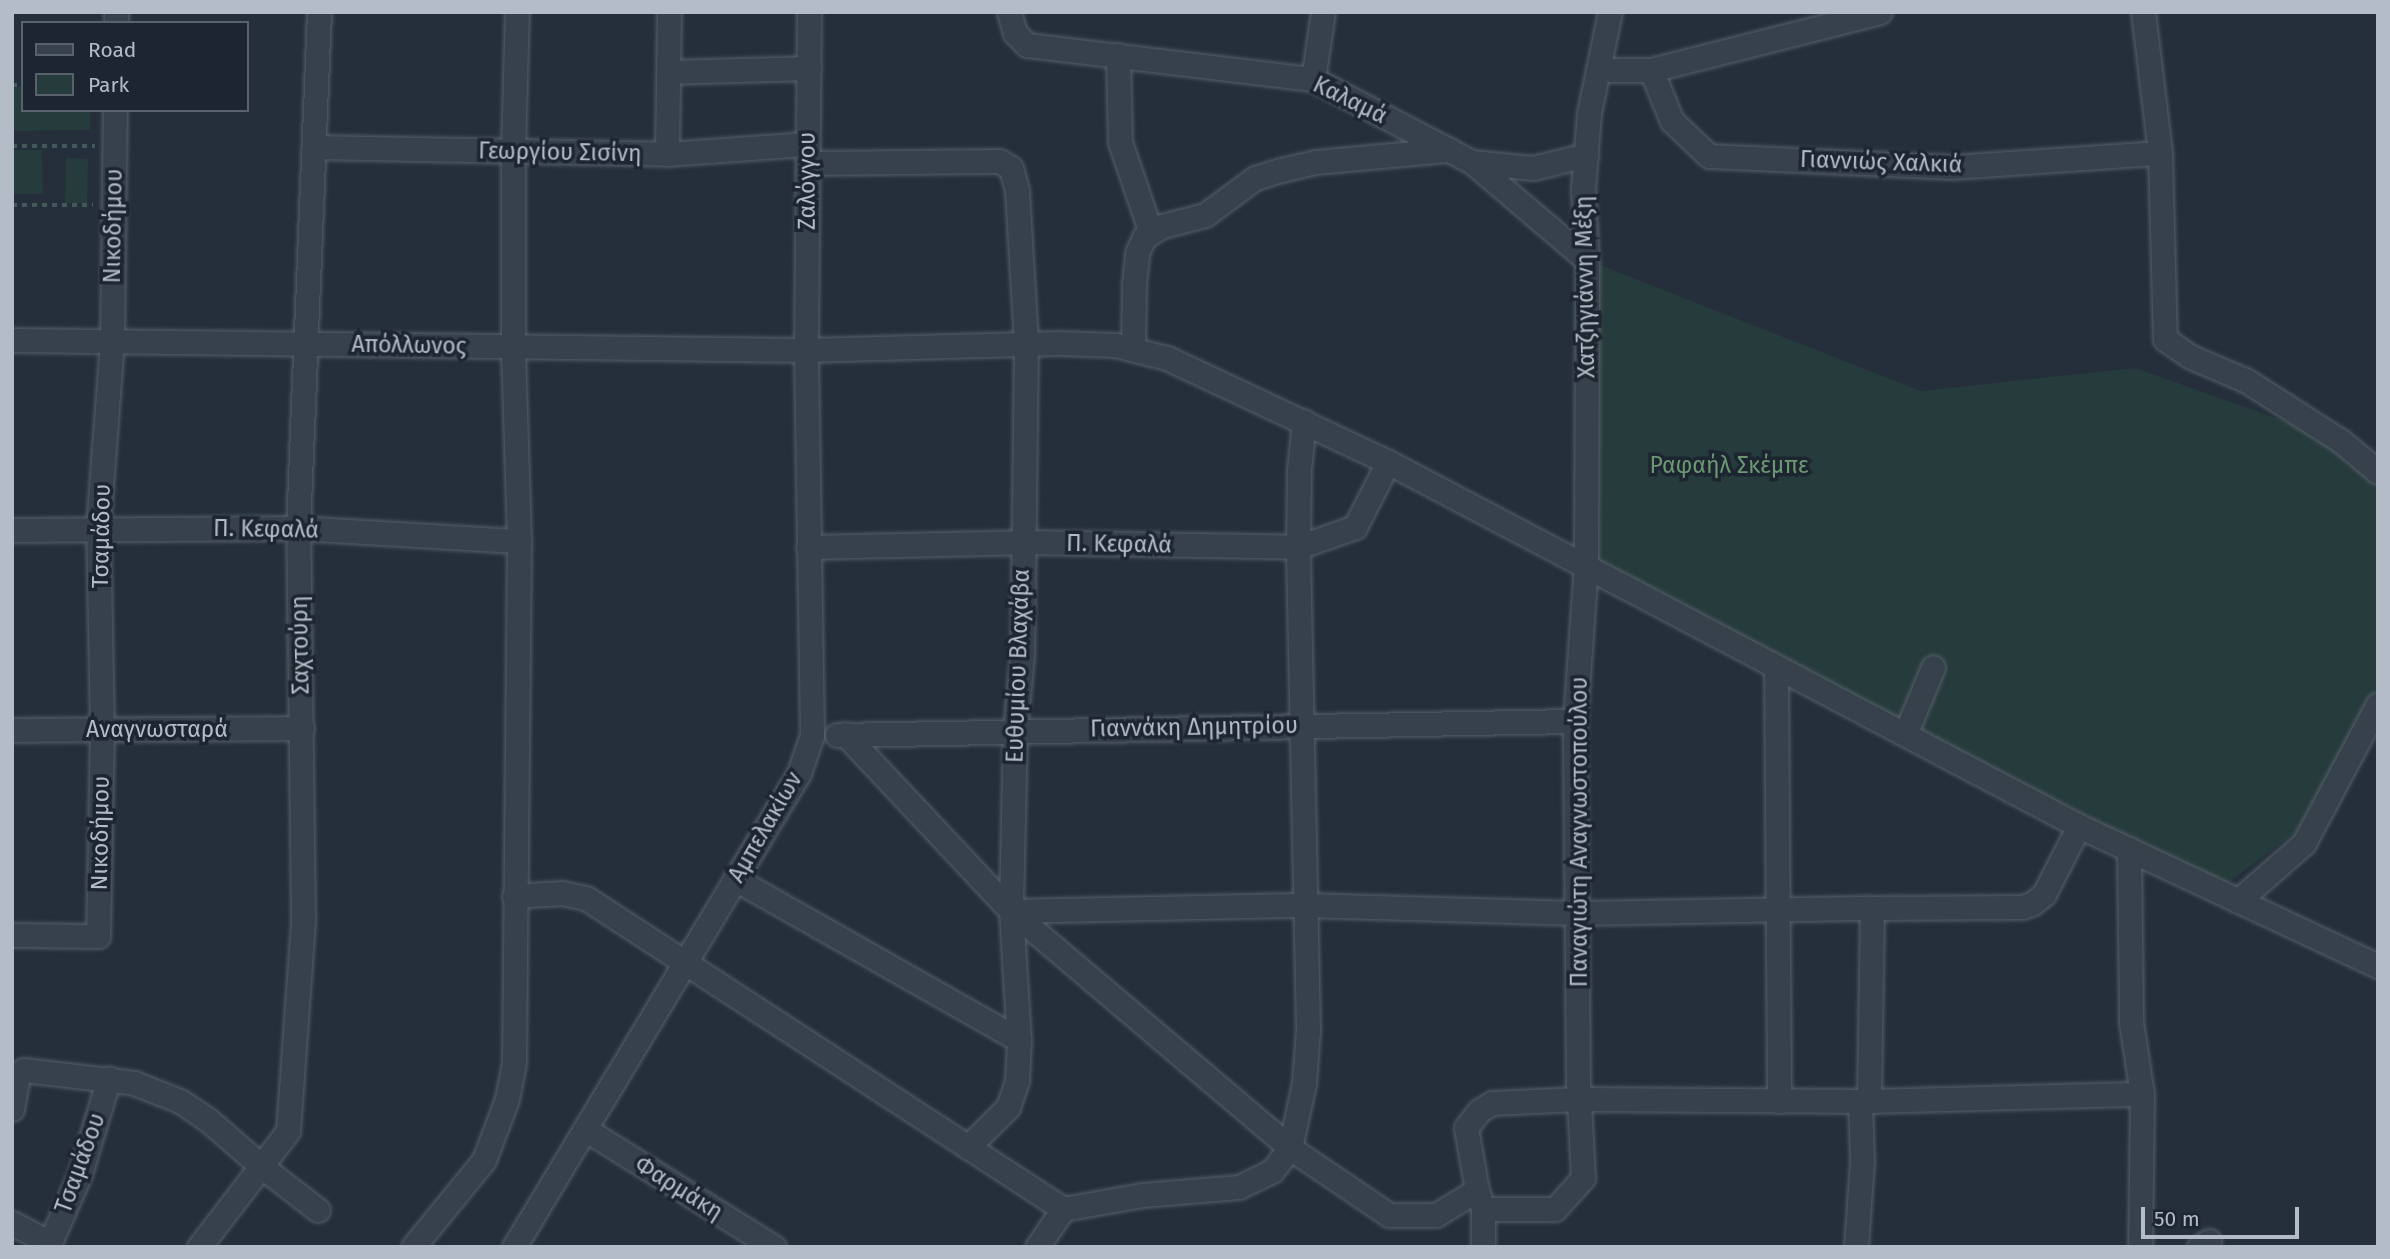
<!DOCTYPE html>
<html>
<head>
<meta charset="utf-8">
<style>
	body { margin:0 }
	#map { position:relative; width:2390px; height:1259px; overflow:hidden; background:#242f3b; font-family:"Fira Sans",sans-serif }
	div>[style] { position:absolute }
	[style*='--x'] { left:calc(var(--x)*1px); top:calc(var(--y)*1px); width:calc(var(--w)*1px); rotate:calc(var(--a)*1deg) }
	.green>* { inset:0; background:#263b3c }
	.path>* { height:3.5px; margin-top:-1.75px; transform-origin:0; background:repeating-linear-gradient(90deg,#435859 0 5px,transparent 0 10px) }
	.roads { filter:drop-shadow(0 0 2px #555f69) drop-shadow(0 0 2px #555f69) }
	.minor>* { height:23px; margin:-11.5px; padding:0 11.5px; transform-origin:11.5px; border-radius:11.5px; background:#37414b }
	span { translate:-50% -50%; white-space:nowrap; text-align:center; line-height:1.15; -webkit-text-stroke:7px #1d2630; paint-order:stroke }
	.street-label { font-size:23px; color:#b3bcc7 }
	.park-label { font-size:23px; color:#6b9772 }
	.frame { position:absolute; inset:0; border:14px solid #b3bcc7; pointer-events:none }
	.legend { position:absolute; left:21px; top:21px; width:228px; height:91px; box-sizing:border-box; background:#1d2630; border:2px solid #59626c; margin:0; padding:9px 12px; list-style:none; font-size:21px; color:#b3bcc7 }
	.legend li { display:flex; align-items:center; gap:14px; height:35px }
	.legend b { width:35px; border:2px solid #59626c }
	.scale { position:absolute; left:2141px; top:1207px; width:158px; height:32px; box-sizing:border-box; border:4px solid #b3bcc7; border-top:0; padding-left:9px; font-size:21px; line-height:24px; white-space:nowrap; color:#b3bcc7; -webkit-text-stroke:5px #1d2630; paint-order:stroke }
</style>
</head>
<body>
<div id="map">
	<div class="green">
		<div style="clip-path:polygon(12px 86px,23px 87px,23px 110px,90px 110px,90px 130px,12px 131px)"></div>
		<div style="clip-path:polygon(12px 150px,42px 150px,43px 194px,12px 194px)"></div>
		<div style="clip-path:polygon(66px 158px,88px 159px,87px 203px,65px 203px)"></div>
		<div style="clip-path:polygon(1587px 260px,1921px 391px,2135px 368px,2378px 454px,2378px 692px,2303px 827px,2217px 891px,1586px 564px)"></div>
	</div>
	<div class="path">
		<div style="--x:12;--y:85;--w:11;--a:0"></div>
		<div style="--x:12;--y:146;--w:83;--a:0"></div>
		<div style="--x:12;--y:205;--w:81;--a:0"></div>
	</div>
	<div class="roads">
		<div class="minor">
			<div style="--x:1009;--y:12;--w:22;--a:74"></div>
			<div style="--x:1015;--y:33;--w:17;--a:45"></div>
			<div style="--x:1027;--y:45;--w:288;--a:6.8"></div>
			<div style="--x:1313;--y:79;--w:179;--a:27.6"></div>
			<div style="--x:1472;--y:162;--w:151;--a:40.4"></div>
			<div style="--x:2143;--y:12;--w:142;--a:83.1"></div>
			<div style="--x:2160;--y:153;--w:186;--a:88.5"></div>
			<div style="--x:2165;--y:339;--w:29;--a:35"></div>
			<div style="--x:2189;--y:356;--w:63;--a:23.3"></div>
			<div style="--x:2247;--y:381;--w:112;--a:32.6"></div>
			<div style="--x:2341;--y:441;--w:48;--a:40"></div>
			<div style="--x:116;--y:23;--w:11;--a:-90"></div>
			<div style="--x:1118;--y:55;--w:87;--a:88.7"></div>
			<div style="--x:1120;--y:142;--w:96;--a:71.2"></div>
			<div style="--x:1599;--y:70;--w:52;--a:0"></div>
			<div style="--x:1651;--y:70;--w:236;--a:-14.2"></div>
			<div style="--x:1651;--y:70;--w:55;--a:67.6"></div>
			<div style="--x:1672;--y:121;--w:51;--a:43.4"></div>
			<div style="--x:1709;--y:156;--w:243;--a:2.6"></div>
			<div style="--x:1952;--y:167;--w:208;--a:-3.9"></div>
			<div style="--x:669;--y:72;--w:140;--a:-1.6"></div>
			<div style="--x:1313;--y:79;--w:68;--a:-81.5"></div>
			<div style="--x:314;--y:147;--w:353;--a:1.1"></div>
			<div style="--x:667;--y:154;--w:139;--a:-4.1"></div>
			<div style="--x:667;--y:154;--w:142;--a:-89.2"></div>
			<div style="--x:1472;--y:162;--w:61;--a:5.6"></div>
			<div style="--x:1533;--y:168;--w:55;--a:-13.8"></div>
			<div style="--x:808;--y:163;--w:191;--a:-0.6"></div>
			<div style="--x:999;--y:161;--w:14;--a:30"></div>
			<div style="--x:1011;--y:168;--w:24;--a:75"></div>
			<div style="--x:1017;--y:191;--w:152;--a:86.6"></div>
			<div style="--x:1026;--y:343;--w:313;--a:90.7"></div>
			<div style="--x:1022;--y:656;--w:74;--a:95.4"></div>
			<div style="--x:1015;--y:730;--w:181;--a:91.3"></div>
			<div style="--x:1011;--y:911;--w:129;--a:86.5"></div>
			<div style="--x:1019;--y:1040;--w:41;--a:92.8"></div>
			<div style="--x:1017;--y:1081;--w:28;--a:109"></div>
			<div style="--x:1008;--y:1107;--w:57;--a:135"></div>
			<div style="--x:12;--y:340;--w:794;--a:0.72"></div>
			<div style="--x:806;--y:350;--w:254;--a:-1.6"></div>
			<div style="--x:1060;--y:343;--w:55;--a:2.1"></div>
			<div style="--x:1115;--y:345;--w:54;--a:14"></div>
			<div style="--x:1167;--y:358;--w:244;--a:25.2"></div>
			<div style="--x:1388;--y:462;--w:781;--a:27.78"></div>
			<div style="--x:2079;--y:826;--w:330;--a:25.1"></div>
			<div style="--x:1133;--y:349;--w:65;--a:-89.1"></div>
			<div style="--x:1134;--y:284;--w:31;--a:-84"></div>
			<div style="--x:1137;--y:253;--w:17;--a:-66"></div>
			<div style="--x:1144;--y:237;--w:21;--a:-31"></div>
			<div style="--x:1162;--y:226;--w:44;--a:-14.3"></div>
			<div style="--x:1205;--y:215;--w:62;--a:-36.5"></div>
			<div style="--x:1255;--y:178;--w:27;--a:-17"></div>
			<div style="--x:1281;--y:170;--w:36;--a:-13"></div>
			<div style="--x:1316;--y:162;--w:134;--a:-5.2"></div>
			<div style="--x:12;--y:530;--w:286;--a:-0.4"></div>
			<div style="--x:298;--y:528;--w:221;--a:3.4"></div>
			<div style="--x:808;--y:547;--w:214;--a:-1.3"></div>
			<div style="--x:1022;--y:542;--w:276;--a:1"></div>
			<div style="--x:1298;--y:547;--w:60;--a:-19.3"></div>
			<div style="--x:1355;--y:527;--w:73;--a:-63.1"></div>
			<div style="--x:1776;--y:667;--w:434;--a:89.6"></div>
			<div style="--x:12;--y:730;--w:290;--a:-0.4"></div>
			<div style="--x:1906;--y:732;--w:70;--a:-67.4"></div>
			<div style="--x:845;--y:734;--w:243;--a:46.8"></div>
			<div style="--x:1011;--y:911;--w:366;--a:40.3"></div>
			<div style="--x:1290;--y:1148;--w:120;--a:34.1"></div>
			<div style="--x:1389;--y:1215;--w:47;--a:0"></div>
			<div style="--x:1436;--y:1215;--w:48;--a:-31.4"></div>
			<div style="--x:1477;--y:1190;--w:20;--a:72"></div>
			<div style="--x:1483;--y:1209;--w:38;--a:90"></div>
			<div style="--x:837;--y:735;--w:738;--a:-1.09"></div>
			<div style="--x:2129;--y:849;--w:173;--a:89.3"></div>
			<div style="--x:2131;--y:1022;--w:73;--a:81.3"></div>
			<div style="--x:2142;--y:1094;--w:153;--a:90.7"></div>
			<div style="--x:735;--y:879;--w:326;--a:29.5"></div>
			<div style="--x:514;--y:896;--w:48;--a:-3.6"></div>
			<div style="--x:562;--y:893;--w:25;--a:12"></div>
			<div style="--x:586;--y:898;--w:569;--a:33.1"></div>
			<div style="--x:1063;--y:1209;--w:80;--a:-10"></div>
			<div style="--x:1142;--y:1195;--w:97;--a:-4.7"></div>
			<div style="--x:1239;--y:1187;--w:37;--a:-26"></div>
			<div style="--x:1272;--y:1171;--w:29;--a:-52"></div>
			<div style="--x:1290;--y:1148;--w:66;--a:-77.8"></div>
			<div style="--x:1304;--y:1083;--w:53;--a:-85.7"></div>
			<div style="--x:1308;--y:1030;--w:483;--a:-91.2"></div>
			<div style="--x:1298;--y:547;--w:77;--a:-89.3"></div>
			<div style="--x:1299;--y:470;--w:49;--a:-84.2"></div>
			<div style="--x:2238;--y:901;--w:88;--a:-41.3"></div>
			<div style="--x:2304;--y:843;--w:157;--a:-62"></div>
			<div style="--x:1872;--y:908;--w:150;--a:-0.4"></div>
			<div style="--x:2022;--y:907;--w:10;--a:-17"></div>
			<div style="--x:2032;--y:904;--w:16;--a:-40"></div>
			<div style="--x:2044;--y:894;--w:76;--a:-62.8"></div>
			<div style="--x:1011;--y:911;--w:294;--a:-1.2"></div>
			<div style="--x:1305;--y:905;--w:273;--a:1.7"></div>
			<div style="--x:1578;--y:913;--w:294;--a:-1"></div>
			<div style="--x:1872;--y:908;--w:193;--a:90.9"></div>
			<div style="--x:12;--y:935;--w:86;--a:0.7"></div>
			<div style="--x:98;--y:936;--w:206;--a:-88.9"></div>
			<div style="--x:102;--y:730;--w:203;--a:-91.1"></div>
			<div style="--x:98;--y:527;--w:186;--a:-85.7"></div>
			<div style="--x:112;--y:342;--w:232;--a:-89.3"></div>
			<div style="--x:12;--y:1109;--w:36;--a:-80"></div>
			<div style="--x:18;--y:1074;--w:7;--a:-34"></div>
			<div style="--x:24;--y:1070;--w:111;--a:6.7"></div>
			<div style="--x:134;--y:1083;--w:49;--a:21.4"></div>
			<div style="--x:180;--y:1101;--w:32;--a:34"></div>
			<div style="--x:207;--y:1119;--w:72;--a:41"></div>
			<div style="--x:261;--y:1166;--w:72;--a:37.7"></div>
			<div style="--x:585;--y:1129;--w:223;--a:32"></div>
			<div style="--x:1477;--y:1190;--w:63;--a:-100.1"></div>
			<div style="--x:1466;--y:1128;--w:21;--a:-53"></div>
			<div style="--x:1479;--y:1111;--w:15;--a:-32"></div>
			<div style="--x:1492;--y:1103;--w:86;--a:-2.7"></div>
			<div style="--x:1578;--y:1099;--w:291;--a:0.4"></div>
			<div style="--x:1869;--y:1101;--w:273;--a:-1.5"></div>
			<div style="--x:1483;--y:1209;--w:72;--a:0"></div>
			<div style="--x:1555;--y:1209;--w:42;--a:-47.9"></div>
			<div style="--x:1583;--y:1178;--w:95;--a:-93"></div>
			<div style="--x:1578;--y:1083;--w:362;--a:-90.5"></div>
			<div style="--x:1575;--y:721;--w:157;--a:-86"></div>
			<div style="--x:1586;--y:564;--w:304;--a:-89.8"></div>
			<div style="--x:1587;--y:260;--w:71;--a:-93.2"></div>
			<div style="--x:1583;--y:189;--w:76;--a:-85.5"></div>
			<div style="--x:1589;--y:113;--w:103;--a:-78.3"></div>
			<div style="--x:12;--y:1223;--w:43;--a:27.8"></div>
			<div style="--x:48;--y:1247;--w:80;--a:-66.3"></div>
			<div style="--x:80;--y:1174;--w:100;--a:-73.2"></div>
			<div style="--x:199;--y:1247;--w:146;--a:-52.5"></div>
			<div style="--x:288;--y:1131;--w:212;--a:-85.9"></div>
			<div style="--x:303;--y:920;--w:392;--a:-90.7"></div>
			<div style="--x:298;--y:528;--w:516;--a:-87.67"></div>
			<div style="--x:413;--y:1247;--w:112;--a:-50.8"></div>
			<div style="--x:484;--y:1160;--w:65;--a:-69.3"></div>
			<div style="--x:507;--y:1099;--w:38;--a:-79"></div>
			<div style="--x:514;--y:1062;--w:521;--a:-89.45"></div>
			<div style="--x:519;--y:541;--w:194;--a:-91.8"></div>
			<div style="--x:513;--y:347;--w:196;--a:-90"></div>
			<div style="--x:513;--y:151;--w:139;--a:-88.4"></div>
			<div style="--x:514;--y:1247;--w:553;--a:-58.98"></div>
			<div style="--x:799;--y:773;--w:40;--a:-71.1"></div>
			<div style="--x:812;--y:735;--w:385;--a:-90.9"></div>
			<div style="--x:806;--y:350;--w:338;--a:-89.5"></div>
			<div style="--x:1037;--y:1247;--w:46;--a:-55.6"></div>
			<div style="--x:1856;--y:1247;--w:86;--a:-86"></div>
			<div style="--x:1862;--y:1161;--w:60;--a:-91.9"></div>
			<div style="--x:2199;--y:1247;--w:12;--a:-31"></div>
		</div>
	</div>
	<div class="street-label">
		<span style="left:1350px;top:100px;rotate:26deg">Καλαμά</span>
		<span style="left:560px;top:152px;rotate:1deg">Γεωργίου Σισίνη</span>
		<span style="left:1881px;top:162px;rotate:2deg">Γιαννιώς Χαλκιά</span>
		<span style="left:807px;top:181px;rotate:-90deg">Ζαλόγγου</span>
		<span style="left:113px;top:226px;rotate:-89deg">Νικοδήμου</span>
		<span style="left:1585px;top:287px;rotate:-91deg">Χατζηγιάννη Μέξη</span>
		<span style="left:409px;top:345px;rotate:1deg">Απόλλωνος</span>
		<span style="left:266px;top:529px;rotate:1deg">Π. Κεφαλά</span>
		<span style="left:101px;top:536px;rotate:-89deg">Τσαμάδου</span>
		<span style="left:1119px;top:544px;rotate:1deg">Π. Κεφαλά</span>
		<span style="left:300px;top:645px;rotate:-91deg">Σαχτούρη</span>
		<span style="left:1018px;top:666px;rotate:-88deg">Ευθυμίου Βλαχάβα</span>
		<span style="left:1194px;top:727px;rotate:-1deg">Γιαννάκη Δημητρίου</span>
		<span style="left:157px;top:729px">Αναγνωσταρά</span>
		<span style="left:765px;top:827px;rotate:-60deg">Αμπελακίων</span>
		<span style="left:1579px;top:832px;rotate:-90deg">Παναγιώτη Αναγνωστοπούλου</span>
		<span style="left:100px;top:833px;rotate:-89deg">Νικοδήμου</span>
		<span style="left:80px;top:1163px;rotate:-70deg">Τσαμάδου</span>
		<span style="left:679px;top:1188px;rotate:32deg">Φαρμάκη</span>
	</div>
	<div class="park-label">
		<span style="left:1729px;top:465px">Ραφαήλ Σκέμπε</span>
	</div>
	<div class="frame"></div>
	<ul class="legend">
	<li><b style="height:9px;background:#37414b"></b>Road</li>
	<li><b style="height:19px;background:#263b3c"></b>Park</li>
	</ul>
	<div class="scale">50 m</div>
</div>
</body>
</html>
